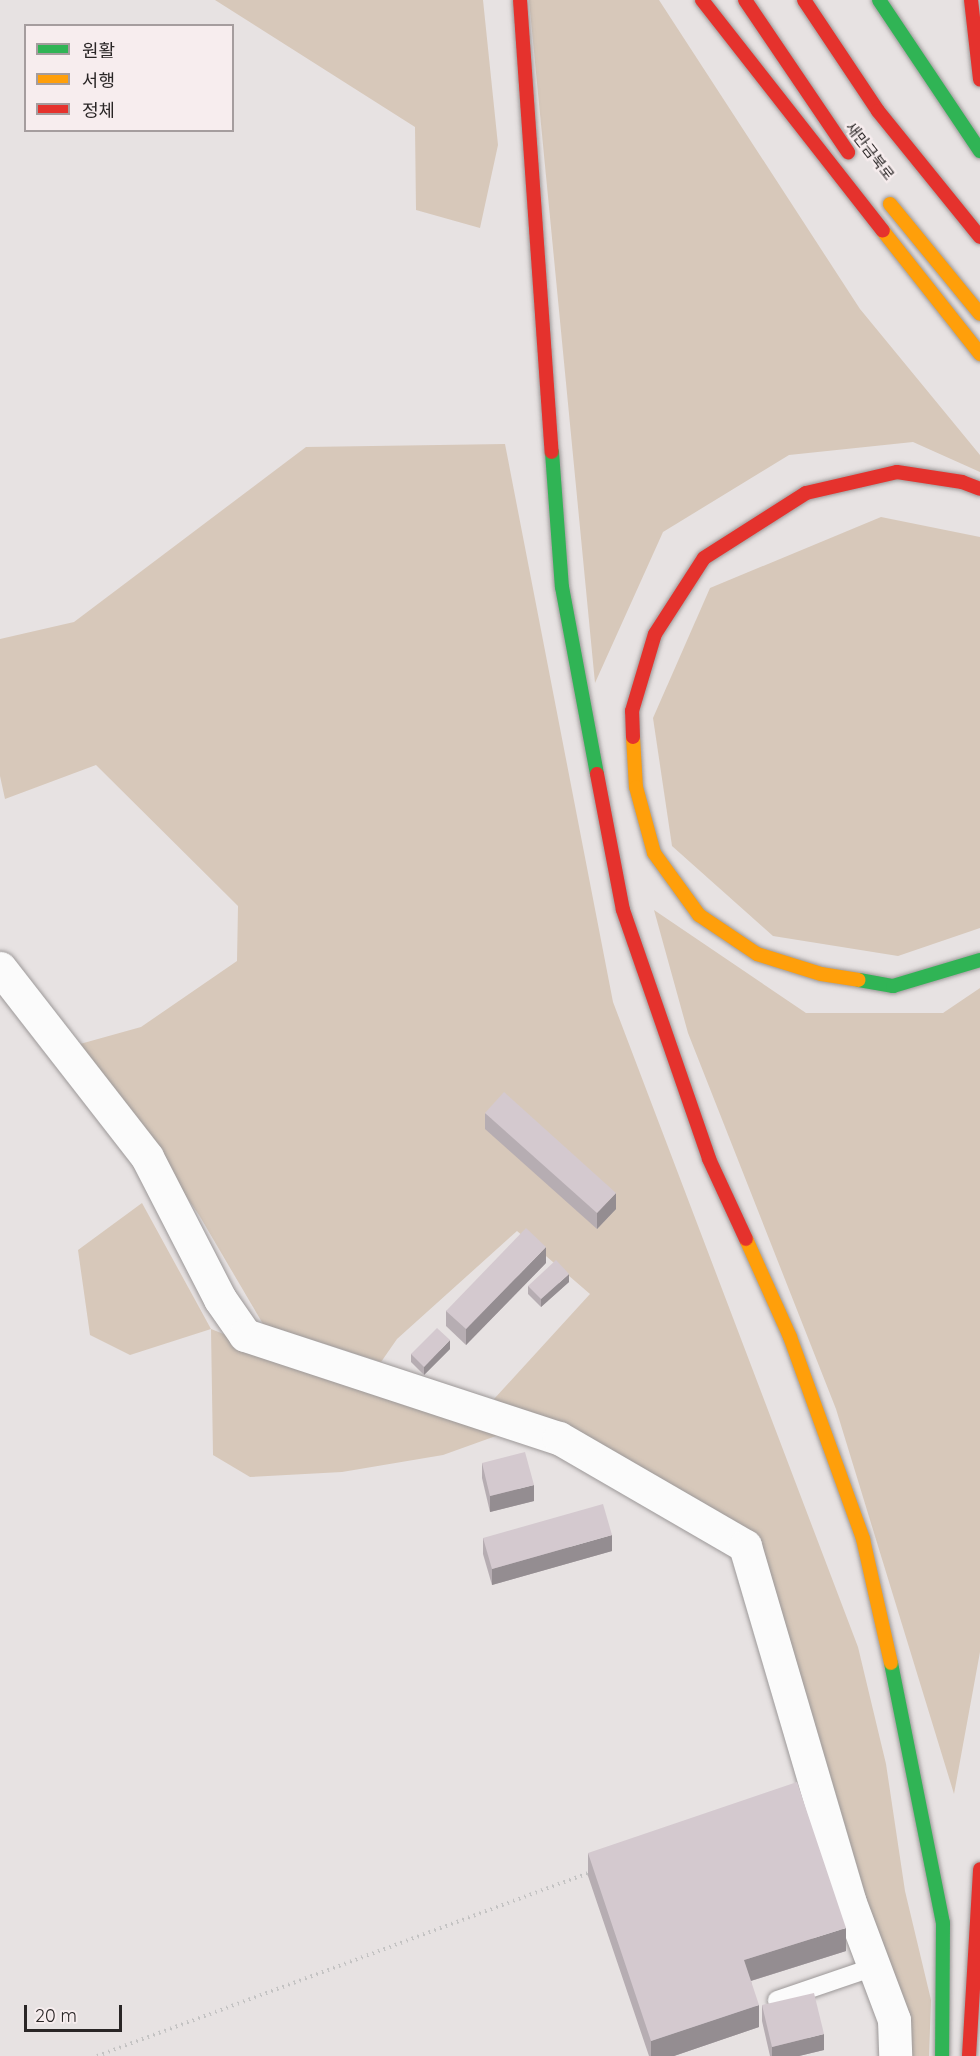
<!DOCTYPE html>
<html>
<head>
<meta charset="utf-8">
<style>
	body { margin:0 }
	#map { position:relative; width:980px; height:2056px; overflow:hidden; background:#e7e2e2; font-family:Quicksand,"Noto Sans KR",sans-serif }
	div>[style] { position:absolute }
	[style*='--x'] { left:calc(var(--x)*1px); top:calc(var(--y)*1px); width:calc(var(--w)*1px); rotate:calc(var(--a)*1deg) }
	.green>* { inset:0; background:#d7c8ba }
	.path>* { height:4px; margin-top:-2px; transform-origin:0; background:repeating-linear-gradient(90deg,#c4c3c3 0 1.5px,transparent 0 6px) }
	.roads { filter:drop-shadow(0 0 2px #9c9898) drop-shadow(0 0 2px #9c9898) }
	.lane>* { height:18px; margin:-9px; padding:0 9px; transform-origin:9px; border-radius:9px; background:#fbfbfb }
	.street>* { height:33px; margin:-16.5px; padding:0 16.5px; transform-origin:16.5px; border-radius:16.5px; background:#fbfbfb }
	.fast>* { height:14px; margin:-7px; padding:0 7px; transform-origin:7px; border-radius:7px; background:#30b455 }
	.slow>* { height:14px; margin:-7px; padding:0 7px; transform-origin:7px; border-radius:7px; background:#ff9f0a }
	.jam>* { height:14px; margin:-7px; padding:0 7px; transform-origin:7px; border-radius:7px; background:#e5322d }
	.wall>* { inset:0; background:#b6adb2 }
	.shaded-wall>* { inset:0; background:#948d91 }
	.building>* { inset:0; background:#d4c9cf }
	span { translate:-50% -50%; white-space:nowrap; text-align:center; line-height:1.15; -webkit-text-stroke:4.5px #f7edee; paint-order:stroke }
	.street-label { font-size:15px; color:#2a2626 }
	.legend { position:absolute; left:24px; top:24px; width:210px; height:108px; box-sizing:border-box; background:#f7edee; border:2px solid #a59d9e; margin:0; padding:8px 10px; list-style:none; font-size:18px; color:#2a2626 }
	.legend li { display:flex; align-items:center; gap:12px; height:30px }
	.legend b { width:30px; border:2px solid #a59d9e }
	.scale { position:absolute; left:24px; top:2005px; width:98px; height:27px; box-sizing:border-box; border:3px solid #2a2626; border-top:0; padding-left:8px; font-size:18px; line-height:21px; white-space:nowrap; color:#2a2626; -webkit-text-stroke:4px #f7edee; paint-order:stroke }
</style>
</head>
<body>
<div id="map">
	<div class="green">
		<div style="clip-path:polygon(215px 0,483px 0,498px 145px,480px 228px,416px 210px,415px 127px)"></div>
		<div style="clip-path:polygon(529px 0,659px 0,860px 309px,980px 455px,980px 472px,913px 442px,789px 455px,663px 532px,595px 683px)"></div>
		<div style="clip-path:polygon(505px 444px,613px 1002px,858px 1647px,886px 1764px,905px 1891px,931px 2000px,929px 2056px,904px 2056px,893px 1994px,763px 1550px,608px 1453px,494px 1399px,590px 1294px,517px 1231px,397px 1339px,381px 1362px,263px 1324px,199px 1215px,80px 1044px,141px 1027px,237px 961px,238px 906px,96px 765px,5px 799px,0 776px,0 639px,74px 622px,306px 447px)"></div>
		<div style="clip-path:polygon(881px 517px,980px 537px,980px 928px,898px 956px,773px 936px,672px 846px,653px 718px,710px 588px)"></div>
		<div style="clip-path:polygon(654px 910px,806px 1013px,943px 1013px,980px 988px,980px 1652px,954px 1794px,836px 1409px,688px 1033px)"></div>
		<div style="clip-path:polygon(142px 1203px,211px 1329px,333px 1378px,507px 1432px,443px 1455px,342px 1472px,250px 1477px,213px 1455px,211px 1329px,130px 1355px,90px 1335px,78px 1250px)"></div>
	</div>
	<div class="path">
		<div style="--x:97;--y:2056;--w:527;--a:-20.43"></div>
	</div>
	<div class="roads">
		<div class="lane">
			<div style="--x:777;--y:2000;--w:102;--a:-18.8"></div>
		</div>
		<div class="street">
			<div style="--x:0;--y:968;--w:239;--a:52.1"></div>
			<div style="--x:147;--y:1157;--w:160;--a:62.8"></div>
			<div style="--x:220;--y:1299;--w:44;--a:55.2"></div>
			<div style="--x:245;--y:1335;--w:330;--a:18.2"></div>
			<div style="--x:559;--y:1438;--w:215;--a:30.1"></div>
			<div style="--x:745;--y:1546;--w:369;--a:73.6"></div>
			<div style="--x:849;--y:1900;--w:128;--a:69.4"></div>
			<div style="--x:894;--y:2020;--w:36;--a:88"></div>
		</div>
		<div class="fast">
			<div style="--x:879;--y:0;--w:182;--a:56.2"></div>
			<div style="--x:552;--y:452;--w:135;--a:85.8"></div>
			<div style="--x:562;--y:587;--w:190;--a:79.4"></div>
			<div style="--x:859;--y:980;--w:35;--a:10"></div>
			<div style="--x:893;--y:986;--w:91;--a:-16.6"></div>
			<div style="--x:891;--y:1663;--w:265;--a:78.7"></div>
			<div style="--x:943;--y:1923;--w:133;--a:90.4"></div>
		</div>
		<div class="slow">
			<div style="--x:890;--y:204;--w:142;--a:50.7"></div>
			<div style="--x:883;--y:231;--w:157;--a:51.7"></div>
			<div style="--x:633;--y:737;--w:50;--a:86.6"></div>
			<div style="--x:636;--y:787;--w:68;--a:74.7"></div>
			<div style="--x:654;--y:853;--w:77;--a:54"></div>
			<div style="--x:699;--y:915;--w:70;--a:33.9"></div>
			<div style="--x:757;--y:954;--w:67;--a:17.4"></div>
			<div style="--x:821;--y:974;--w:38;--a:9"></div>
			<div style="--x:746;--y:1239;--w:107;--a:65.8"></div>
			<div style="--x:790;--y:1337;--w:215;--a:70.1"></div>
			<div style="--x:863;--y:1539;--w:127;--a:77.3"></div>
		</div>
		<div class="jam">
			<div style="--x:520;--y:0;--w:453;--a:86"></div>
			<div style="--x:702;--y:0;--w:293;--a:51.9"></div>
			<div style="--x:745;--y:0;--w:184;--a:55.9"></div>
			<div style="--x:804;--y:0;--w:133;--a:56.3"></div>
			<div style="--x:878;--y:111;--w:162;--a:51"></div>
			<div style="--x:971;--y:0;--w:80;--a:83.5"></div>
			<div style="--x:633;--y:737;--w:26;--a:-92"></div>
			<div style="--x:632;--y:711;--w:80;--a:-73.4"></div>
			<div style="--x:655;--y:634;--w:90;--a:-57.2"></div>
			<div style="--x:704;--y:558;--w:121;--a:-32.5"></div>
			<div style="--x:806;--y:493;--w:93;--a:-13"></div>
			<div style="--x:897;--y:472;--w:66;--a:8.7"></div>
			<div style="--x:962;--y:482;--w:19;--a:21"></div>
			<div style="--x:597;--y:774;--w:138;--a:79.2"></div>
			<div style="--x:623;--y:910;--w:263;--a:70.9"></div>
			<div style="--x:709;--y:1159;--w:88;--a:65.2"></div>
			<div style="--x:969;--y:2056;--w:187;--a:-86.6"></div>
		</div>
	</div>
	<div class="wall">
		<div style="clip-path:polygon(485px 1113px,616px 1209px,597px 1229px,485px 1129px)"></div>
		<div style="clip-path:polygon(546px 1263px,466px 1345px,446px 1326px,446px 1311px)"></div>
		<div style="clip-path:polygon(569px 1282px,541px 1307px,528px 1294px,528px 1286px)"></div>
		<div style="clip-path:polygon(450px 1349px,424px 1375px,411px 1362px,411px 1354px)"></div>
		<div style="clip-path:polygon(482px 1463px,534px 1501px,490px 1512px,482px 1478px)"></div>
		<div style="clip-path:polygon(483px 1538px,612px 1551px,492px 1585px,483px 1554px)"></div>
		<div style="clip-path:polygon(588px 1853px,846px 1951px,751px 1981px,759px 2027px,674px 2056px,649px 2056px,588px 1876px)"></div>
		<div style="clip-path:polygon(762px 2005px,824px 2050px,799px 2056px,770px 2056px,762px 2021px)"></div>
	</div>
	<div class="shaded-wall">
		<div style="clip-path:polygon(616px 1193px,616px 1209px,597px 1229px,597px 1213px)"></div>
		<div style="clip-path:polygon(546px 1247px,546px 1263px,466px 1345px,466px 1329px)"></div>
		<div style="clip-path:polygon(569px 1274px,569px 1282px,541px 1307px,541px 1299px)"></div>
		<div style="clip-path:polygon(450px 1340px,450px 1349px,424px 1375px,424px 1367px)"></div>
		<div style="clip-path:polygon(534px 1485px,534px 1501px,490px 1512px,490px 1496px)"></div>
		<div style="clip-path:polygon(612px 1535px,612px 1551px,492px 1585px,492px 1569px)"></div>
		<div style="clip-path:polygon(846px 1928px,846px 1951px,744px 1983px,744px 1960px)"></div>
		<div style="clip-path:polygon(759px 2005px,759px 2027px,674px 2056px,651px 2056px,651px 2041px)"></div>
		<div style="clip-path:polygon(824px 2034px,824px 2050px,799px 2056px,772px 2056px,772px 2047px)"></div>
	</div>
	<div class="building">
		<div style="clip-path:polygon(504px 1092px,616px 1193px,597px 1213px,485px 1113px)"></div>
		<div style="clip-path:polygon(526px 1228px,546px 1247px,466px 1329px,446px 1311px)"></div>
		<div style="clip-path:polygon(556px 1260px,569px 1274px,541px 1299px,528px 1286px)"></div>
		<div style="clip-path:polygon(437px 1328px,450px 1340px,424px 1367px,411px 1354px)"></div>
		<div style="clip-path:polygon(525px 1452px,534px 1485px,490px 1496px,482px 1463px)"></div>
		<div style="clip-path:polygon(603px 1504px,612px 1535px,492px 1569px,483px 1538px)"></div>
		<div style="clip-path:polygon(797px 1782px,846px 1928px,744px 1960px,759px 2005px,651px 2041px,588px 1853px)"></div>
		<div style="clip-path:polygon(814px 1993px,824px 2034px,772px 2047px,762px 2005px)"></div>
	</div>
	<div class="street-label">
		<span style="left:870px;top:151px;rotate:52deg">새만금북로</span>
	</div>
	<ul class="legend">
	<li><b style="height:8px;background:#30b455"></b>원활</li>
	<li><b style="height:8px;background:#ff9f0a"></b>서행</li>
	<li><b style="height:8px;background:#e5322d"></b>정체</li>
	</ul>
	<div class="scale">20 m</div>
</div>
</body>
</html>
